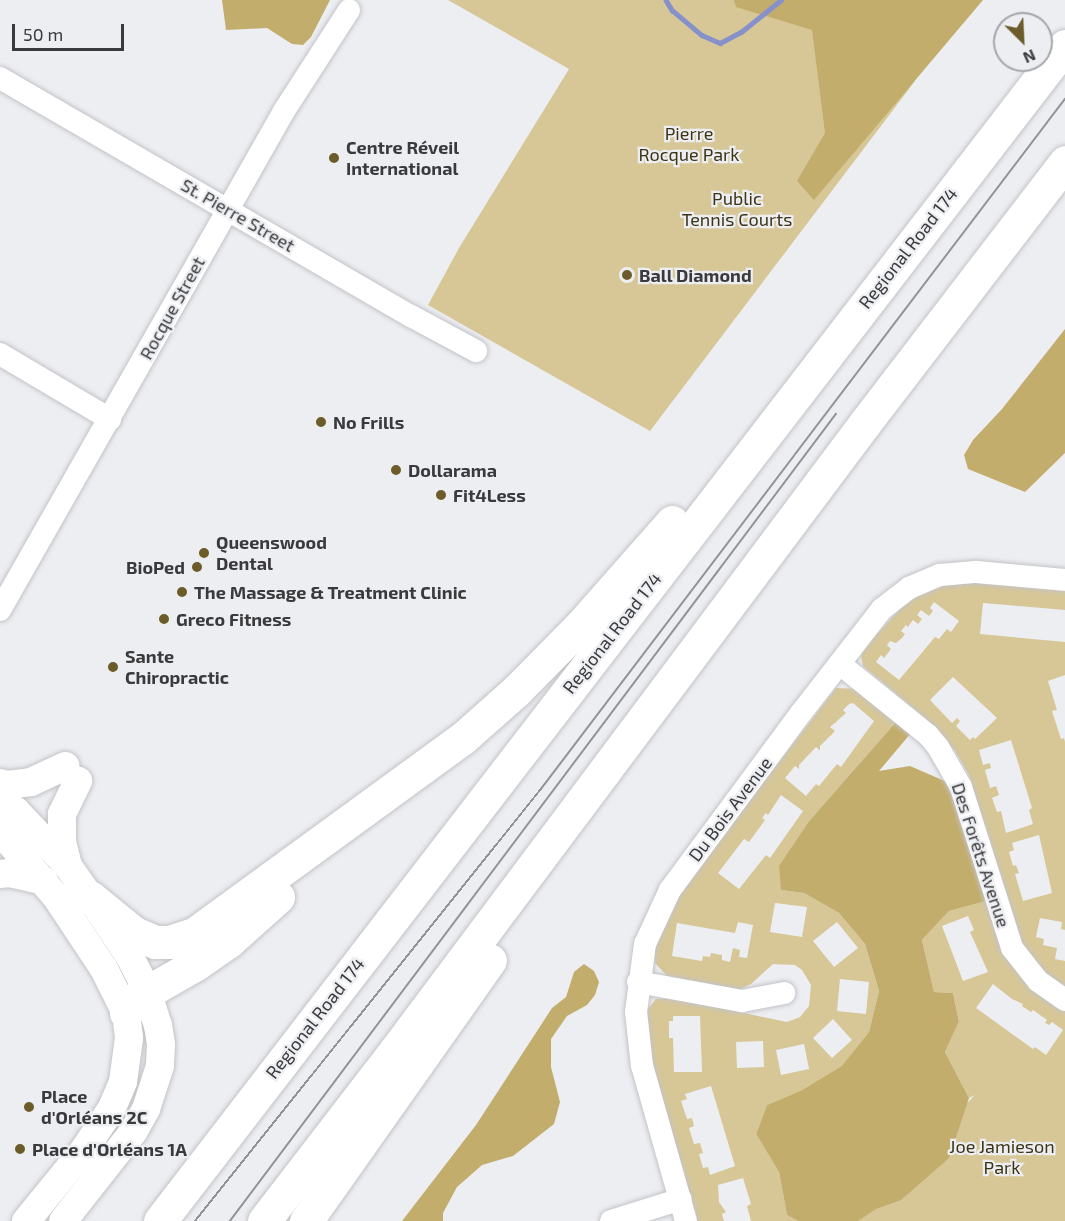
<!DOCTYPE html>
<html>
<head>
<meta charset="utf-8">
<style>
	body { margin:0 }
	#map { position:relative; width:1065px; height:1221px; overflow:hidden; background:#edeef2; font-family:"Exo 2",sans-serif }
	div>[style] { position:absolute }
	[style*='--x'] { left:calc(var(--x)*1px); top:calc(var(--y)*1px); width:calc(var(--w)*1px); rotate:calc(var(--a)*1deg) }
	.green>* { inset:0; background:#d7c797 }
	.forest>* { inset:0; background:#c3ad6c }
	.stream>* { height:4.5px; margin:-2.25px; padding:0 2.25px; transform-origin:2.25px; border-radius:2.25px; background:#8690cb }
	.roads { filter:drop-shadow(0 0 2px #c3c3c7) drop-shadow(0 0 2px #c3c3c7) }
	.minor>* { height:22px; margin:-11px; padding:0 11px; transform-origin:11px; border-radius:11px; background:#fff }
	.major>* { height:28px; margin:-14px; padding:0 14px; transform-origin:14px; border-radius:14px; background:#fff }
	.highway>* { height:33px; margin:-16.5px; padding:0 16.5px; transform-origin:16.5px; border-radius:16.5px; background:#fff }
	.tram>* { height:1.5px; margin:-0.75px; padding:0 0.75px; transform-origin:0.75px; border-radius:0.75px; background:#929396 }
	.dots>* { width:16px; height:16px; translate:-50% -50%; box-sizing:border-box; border:3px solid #edeef2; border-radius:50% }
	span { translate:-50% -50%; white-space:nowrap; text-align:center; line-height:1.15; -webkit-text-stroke:4.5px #edeef2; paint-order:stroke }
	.park-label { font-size:18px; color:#3d3416 }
	.poi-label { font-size:18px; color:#3a3a3c; font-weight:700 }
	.left { translate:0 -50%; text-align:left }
	.right { translate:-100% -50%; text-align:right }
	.street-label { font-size:18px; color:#3a3a3c }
	.north { position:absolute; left:993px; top:12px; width:60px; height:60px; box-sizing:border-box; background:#edeef2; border:2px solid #a5a6a9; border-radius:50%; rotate:156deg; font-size:16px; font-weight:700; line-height:24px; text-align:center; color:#3a3a3c }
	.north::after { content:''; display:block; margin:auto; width:21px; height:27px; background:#6c5c29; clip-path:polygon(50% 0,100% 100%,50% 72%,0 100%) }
	.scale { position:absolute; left:12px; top:24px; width:112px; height:27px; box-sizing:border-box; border:3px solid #3a3a3c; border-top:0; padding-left:8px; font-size:18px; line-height:21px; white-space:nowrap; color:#3a3a3c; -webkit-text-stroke:4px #edeef2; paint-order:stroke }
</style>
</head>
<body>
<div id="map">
	<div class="green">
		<div style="clip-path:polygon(448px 0,834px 0,915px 81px,650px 431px,428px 305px,459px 248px,569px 69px)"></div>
		<div style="clip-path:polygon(evenodd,974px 583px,1065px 590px,1065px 610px,983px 603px,980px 634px,1065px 642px,1065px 675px,1048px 681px,1057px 710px,1052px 711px,1061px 739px,1064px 738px,1065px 742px,1065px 930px,1061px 929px,1062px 922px,1040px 918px,1036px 937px,1044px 939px,1043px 945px,1057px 948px,1055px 959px,1065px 961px,1065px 987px,1045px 975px,1025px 951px,969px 775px,955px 751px,925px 718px,863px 666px,861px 656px,866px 646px,901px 608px,920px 595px,943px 586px,974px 583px,934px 602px,959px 621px,951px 632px,947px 629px,939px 639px,935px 637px,899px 680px,876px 662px,881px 655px,884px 658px,891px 649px,887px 645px,890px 641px,896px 643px,902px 638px,905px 634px,901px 631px,906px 625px,908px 627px,913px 620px,918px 624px,922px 619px,917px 615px,921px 610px,929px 616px,933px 611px,930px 608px,934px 602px,974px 583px,953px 677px,997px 718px,975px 739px,973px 737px,970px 740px,956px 726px,960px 721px,957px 718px,952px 723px,930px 700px,953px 677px,974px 583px,1011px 740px,1032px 808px,1029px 810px,1033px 824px,1006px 833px,1001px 811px,997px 812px,992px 798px,999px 795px,996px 786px,990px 788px,985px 770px,991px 768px,990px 763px,983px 765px,979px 750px,1011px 740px,974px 583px,1039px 835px,1052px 893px,1023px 901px,1015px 874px,1019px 873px,1016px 865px,1013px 866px,1009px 852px,1014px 850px,1012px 843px,1039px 835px)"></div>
		<div style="clip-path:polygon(evenodd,836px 688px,859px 689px,896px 722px,810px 820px,781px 890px,804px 893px,839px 913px,865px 944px,879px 991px,869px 1032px,843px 1066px,802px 1090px,767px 1105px,756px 1134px,779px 1172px,787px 1215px,798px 1221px,751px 1221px,747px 1206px,751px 1204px,743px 1178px,718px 1185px,719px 1202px,726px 1212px,722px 1214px,724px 1221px,696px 1221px,653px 1067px,647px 1010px,656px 999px,672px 998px,787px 1022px,800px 1017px,809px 1006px,811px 985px,802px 970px,795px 965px,773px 964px,751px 984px,739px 990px,667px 976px,655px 963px,654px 950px,680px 891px,836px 688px,853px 703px,874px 721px,841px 767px,837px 764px,819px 786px,816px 784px,806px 796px,785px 778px,795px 766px,799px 769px,799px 765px,816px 747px,820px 750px,820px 746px,835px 731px,830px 727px,846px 713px,843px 710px,849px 704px,853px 703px,836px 688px,781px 795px,803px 811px,770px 858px,766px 855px,739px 889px,718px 873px,744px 839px,749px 842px,765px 820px,762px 818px,766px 813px,768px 815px,781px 795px,836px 688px,775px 903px,807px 907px,802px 937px,770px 932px,775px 903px,836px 688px,738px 922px,753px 925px,747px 958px,739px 957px,740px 950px,733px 948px,730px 962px,722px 960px,722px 955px,711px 953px,710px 957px,703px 956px,702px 961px,672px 956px,677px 923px,735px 933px,738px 922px,836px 688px,837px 922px,858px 948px,834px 967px,813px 941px,837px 922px,836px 688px,840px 979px,869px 982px,866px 1014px,837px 1011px,840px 979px,836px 688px,673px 1016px,700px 1016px,702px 1072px,674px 1072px,673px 1038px,669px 1038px,669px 1021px,673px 1021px,673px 1016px,836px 688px,833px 1019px,852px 1040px,832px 1058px,813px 1038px,833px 1019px,836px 688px,763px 1041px,764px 1067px,737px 1068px,736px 1042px,763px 1041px,836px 688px,804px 1044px,809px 1069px,781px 1075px,776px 1050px,804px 1044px,836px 688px,711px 1086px,735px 1166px,710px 1175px,708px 1167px,703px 1168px,699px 1154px,703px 1153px,700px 1143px,694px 1144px,689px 1128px,694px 1126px,692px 1118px,687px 1119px,681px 1101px,687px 1099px,685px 1094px,711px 1086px)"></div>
		<div style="clip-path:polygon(evenodd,986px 901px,1065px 1010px,1065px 1221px,850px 1221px,975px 1095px,969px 1098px,945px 1052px,959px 1020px,953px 993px,934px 992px,922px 940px,949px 911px,986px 901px,968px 916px,974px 930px,970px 932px,988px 972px,963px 981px,942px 926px,968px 916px,986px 901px,993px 984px,1012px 999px,1023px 1004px,1022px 1006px,1031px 1012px,1033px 1010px,1047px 1020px,1045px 1023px,1049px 1025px,1052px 1022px,1063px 1030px,1046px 1055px,1035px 1047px,1033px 1049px,976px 1008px,993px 984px)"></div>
	</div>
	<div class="forest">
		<div style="clip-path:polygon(222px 0,330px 0,311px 37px,303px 45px,292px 44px,267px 28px,226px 30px)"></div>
		<div style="clip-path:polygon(734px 0,983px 0,814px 200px,797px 181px,825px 133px,812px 30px,736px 7px)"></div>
		<div style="clip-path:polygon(1065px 329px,1065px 453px,1025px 492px,968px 469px,964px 455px,973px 440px,1002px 409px)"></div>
		<div style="clip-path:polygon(896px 722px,911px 733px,879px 771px,910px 766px,947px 782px,986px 901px,949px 911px,922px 940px,934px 992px,953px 993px,959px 1021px,945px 1052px,969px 1098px,949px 1158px,901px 1200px,876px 1209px,858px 1221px,798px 1221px,787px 1215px,779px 1172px,756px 1134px,767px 1105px,802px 1090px,842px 1066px,869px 1032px,879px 991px,865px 944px,839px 913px,804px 893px,781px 890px,779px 866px,810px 820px)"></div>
		<div style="clip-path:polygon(584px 964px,594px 971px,599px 982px,595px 995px,587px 1005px,567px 1016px,551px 1039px,551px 1067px,560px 1102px,554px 1124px,513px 1156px,482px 1165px,457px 1187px,443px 1213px,443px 1221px,402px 1221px,476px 1125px,552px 1008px,566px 997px,574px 972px)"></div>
	</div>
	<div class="stream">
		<div style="--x:666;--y:0;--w:12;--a:59"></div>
		<div style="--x:672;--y:10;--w:39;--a:40"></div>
		<div style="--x:702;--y:35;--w:20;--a:24"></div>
		<div style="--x:720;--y:43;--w:24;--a:-28"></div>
		<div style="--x:741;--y:32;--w:51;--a:-38.7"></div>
	</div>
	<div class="roads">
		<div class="minor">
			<div style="--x:0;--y:78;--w:475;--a:30.1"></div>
			<div style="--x:411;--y:316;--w:74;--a:28.3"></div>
			<div style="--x:0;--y:354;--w:128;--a:30.6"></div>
			<div style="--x:0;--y:610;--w:574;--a:-60.35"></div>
			<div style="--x:284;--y:111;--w:120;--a:-57.2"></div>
			<div style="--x:840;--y:664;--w:113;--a:38.9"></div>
			<div style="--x:928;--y:735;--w:16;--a:50"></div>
			<div style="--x:938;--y:747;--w:46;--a:60.1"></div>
			<div style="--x:961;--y:787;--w:169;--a:72.4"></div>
			<div style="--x:1012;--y:948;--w:42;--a:51.8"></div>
			<div style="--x:1038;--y:981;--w:33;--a:35"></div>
			<div style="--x:638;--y:982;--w:106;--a:10.4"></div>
			<div style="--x:742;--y:1001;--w:43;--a:-10.8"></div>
			<div style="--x:611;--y:1221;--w:73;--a:-17.4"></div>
			<div style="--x:686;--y:1221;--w:161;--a:-105.8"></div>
			<div style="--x:642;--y:1066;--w:54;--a:-96.3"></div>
			<div style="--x:636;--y:1012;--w:69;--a:-82.5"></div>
			<div style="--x:645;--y:944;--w:60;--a:-65.2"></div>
			<div style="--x:670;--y:890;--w:220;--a:-53.5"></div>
			<div style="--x:801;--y:713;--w:132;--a:-52.1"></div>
			<div style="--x:882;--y:609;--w:34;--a:-38"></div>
			<div style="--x:909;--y:588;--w:34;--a:-23"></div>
			<div style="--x:940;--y:575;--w:36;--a:-5"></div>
			<div style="--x:976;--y:572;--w:89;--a:5.1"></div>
		</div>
		<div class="major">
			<div style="--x:0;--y:783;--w:7;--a:16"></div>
			<div style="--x:7;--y:785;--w:24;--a:-7"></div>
			<div style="--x:31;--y:782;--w:38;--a:-25"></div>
			<div style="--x:0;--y:799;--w:20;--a:37"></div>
			<div style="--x:16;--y:811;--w:76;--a:46.6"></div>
			<div style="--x:68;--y:866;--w:38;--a:55"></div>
			<div style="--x:90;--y:897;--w:72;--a:56.3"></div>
			<div style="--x:130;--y:957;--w:37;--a:63"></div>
			<div style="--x:147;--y:990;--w:37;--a:73"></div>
			<div style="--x:158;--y:1025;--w:20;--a:81"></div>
			<div style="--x:161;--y:1045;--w:21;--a:93"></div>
			<div style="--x:160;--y:1066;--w:45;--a:108"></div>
			<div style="--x:146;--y:1109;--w:26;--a:119"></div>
			<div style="--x:133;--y:1132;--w:113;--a:128.2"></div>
			<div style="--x:0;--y:831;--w:88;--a:49.6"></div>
			<div style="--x:57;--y:898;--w:85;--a:56.5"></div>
			<div style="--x:104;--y:969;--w:49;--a:63.4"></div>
			<div style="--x:126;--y:1013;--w:25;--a:83"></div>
			<div style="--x:129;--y:1038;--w:44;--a:97.8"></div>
			<div style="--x:123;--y:1082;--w:28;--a:113"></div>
			<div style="--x:112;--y:1108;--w:50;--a:123.7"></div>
			<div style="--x:84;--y:1150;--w:92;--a:129.2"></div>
			<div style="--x:68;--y:866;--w:25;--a:-104"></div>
			<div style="--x:62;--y:842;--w:28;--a:-90"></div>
			<div style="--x:62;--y:814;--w:37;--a:-64"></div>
			<div style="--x:0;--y:874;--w:10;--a:-6"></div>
			<div style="--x:10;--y:873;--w:35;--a:13"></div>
		</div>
		<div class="highway">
			<div style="--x:90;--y:897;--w:57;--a:39.3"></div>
			<div style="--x:134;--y:933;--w:23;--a:23"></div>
			<div style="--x:155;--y:942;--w:14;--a:0"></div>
			<div style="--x:169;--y:942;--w:26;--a:-18"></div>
			<div style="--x:194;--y:934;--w:333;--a:-36.1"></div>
			<div style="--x:463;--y:738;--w:71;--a:-41.6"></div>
			<div style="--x:516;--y:691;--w:94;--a:-45.4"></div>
			<div style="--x:582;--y:624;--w:136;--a:-48.6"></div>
			<div style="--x:126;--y:1013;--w:17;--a:-57"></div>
			<div style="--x:135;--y:999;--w:70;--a:-29.8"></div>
			<div style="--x:196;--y:964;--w:40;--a:-34.9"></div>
			<div style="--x:229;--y:941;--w:66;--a:-41.9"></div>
			<div style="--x:160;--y:1221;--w:1483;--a:-52.4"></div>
			<div style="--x:264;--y:1221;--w:215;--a:-52.4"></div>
			<div style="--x:395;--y:1051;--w:784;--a:-53.19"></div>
			<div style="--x:865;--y:423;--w:329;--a:-52.5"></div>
			<div style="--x:306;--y:1221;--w:319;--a:-54.8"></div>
		</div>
	</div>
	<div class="tram">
		<div style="--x:195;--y:1221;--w:553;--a:-51.31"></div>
		<div style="--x:541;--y:789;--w:866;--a:-52.79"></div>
		<div style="--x:230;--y:1221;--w:1009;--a:-53.1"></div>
	</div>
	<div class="dots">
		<div style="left:334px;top:158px;background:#6c5c29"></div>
		<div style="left:627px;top:275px;background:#6c5c29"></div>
		<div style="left:321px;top:422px;background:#6c5c29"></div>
		<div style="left:396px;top:470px;background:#6c5c29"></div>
		<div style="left:441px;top:495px;background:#6c5c29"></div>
		<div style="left:204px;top:553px;background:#6c5c29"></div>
		<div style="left:197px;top:567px;background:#6c5c29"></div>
		<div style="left:182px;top:592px;background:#6c5c29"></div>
		<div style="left:164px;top:619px;background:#6c5c29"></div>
		<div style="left:113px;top:667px;background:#6c5c29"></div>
		<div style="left:29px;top:1107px;background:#6c5c29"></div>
		<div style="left:20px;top:1149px;background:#6c5c29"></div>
	</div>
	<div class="park-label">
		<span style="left:689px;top:144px">Pierre<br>Rocque Park</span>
		<span style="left:737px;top:209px">Public<br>Tennis Courts</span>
		<span style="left:1002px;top:1157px">Joe Jamieson<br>Park</span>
	</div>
	<div class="poi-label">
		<span class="left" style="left:346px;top:158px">Centre Réveil<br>International</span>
		<span class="left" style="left:639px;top:275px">Ball Diamond</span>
		<span class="left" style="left:333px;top:422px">No Frills</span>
		<span class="left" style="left:408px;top:470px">Dollarama</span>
		<span class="left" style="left:453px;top:495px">Fit4Less</span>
		<span class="left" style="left:216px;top:553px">Queenswood<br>Dental</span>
		<span class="right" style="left:185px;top:567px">BioPed</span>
		<span class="left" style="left:194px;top:592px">The Massage &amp; Treatment Clinic</span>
		<span class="left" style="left:176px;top:619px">Greco Fitness</span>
		<span class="left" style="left:125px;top:667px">Sante<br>Chiropractic</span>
		<span class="left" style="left:41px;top:1107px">Place<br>d'Orléans 2C</span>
		<span class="left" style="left:32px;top:1149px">Place d'Orléans 1A</span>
	</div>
	<div class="street-label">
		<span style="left:238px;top:215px;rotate:30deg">St. Pierre Street</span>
		<span style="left:908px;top:248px;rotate:-52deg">Regional Road 174</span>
		<span style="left:172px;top:308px;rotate:-61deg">Rocque Street</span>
		<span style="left:612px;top:633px;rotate:-52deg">Regional Road 174</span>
		<span style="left:730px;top:809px;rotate:-53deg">Du Bois Avenue</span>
		<span style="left:981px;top:855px;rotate:72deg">Des Forêts Avenue</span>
		<span style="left:315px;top:1018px;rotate:-52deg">Regional Road 174</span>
	</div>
	<div class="north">N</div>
	<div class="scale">50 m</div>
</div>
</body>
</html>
